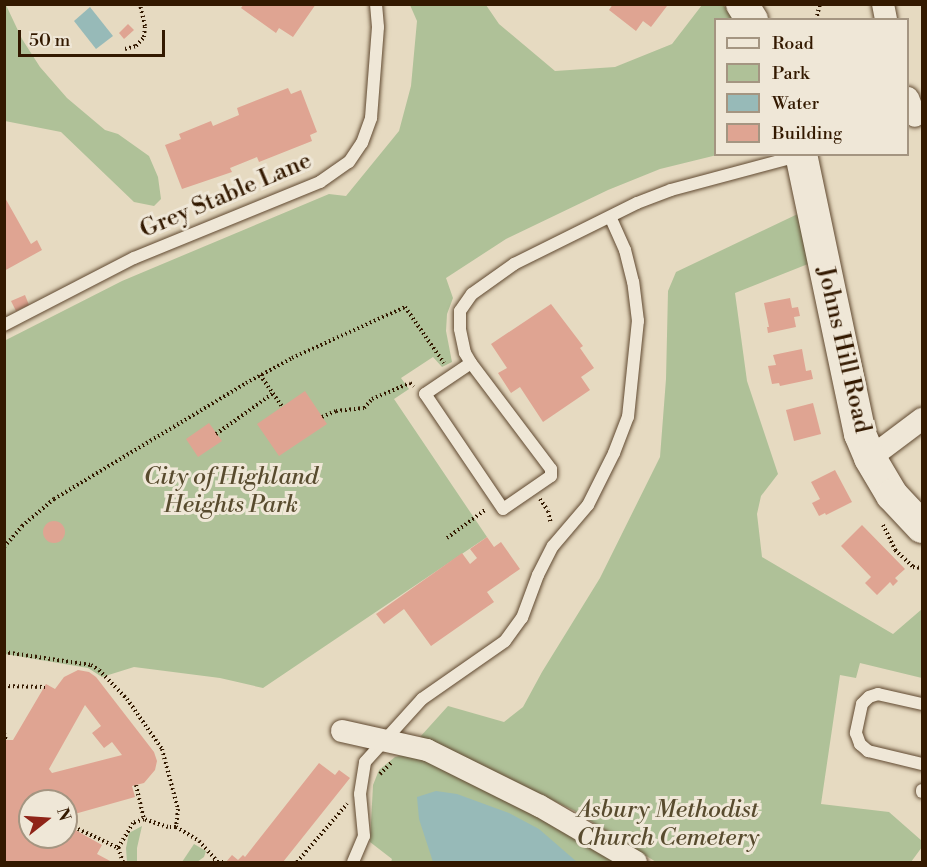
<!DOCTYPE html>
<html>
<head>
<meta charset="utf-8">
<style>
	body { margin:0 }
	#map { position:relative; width:927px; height:867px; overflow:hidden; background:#e6dac1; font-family:"Libre Bodoni",serif }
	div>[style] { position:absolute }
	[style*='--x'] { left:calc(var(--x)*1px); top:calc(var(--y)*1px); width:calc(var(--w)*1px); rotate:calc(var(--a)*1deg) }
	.green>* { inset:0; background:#afc198 }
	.water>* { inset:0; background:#97bab8 }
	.building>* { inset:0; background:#dfa492 }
	.round { border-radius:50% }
	.path>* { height:4px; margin-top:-2px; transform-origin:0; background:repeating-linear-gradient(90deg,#331900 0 1.5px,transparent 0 4.5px) }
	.roads { filter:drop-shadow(0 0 2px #604930) drop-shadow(0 0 2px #604930) }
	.lane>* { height:12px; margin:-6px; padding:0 6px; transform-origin:6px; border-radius:6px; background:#efe7d7 }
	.street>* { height:22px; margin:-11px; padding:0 11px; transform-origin:11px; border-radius:11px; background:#efe7d7 }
	.secondary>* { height:32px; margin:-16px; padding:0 16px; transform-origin:16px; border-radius:16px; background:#efe7d7 }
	span { translate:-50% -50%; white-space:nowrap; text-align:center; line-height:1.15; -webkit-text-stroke:6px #efe7d7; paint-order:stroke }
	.street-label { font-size:24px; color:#331900 }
	.park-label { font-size:24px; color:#584b2e; font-style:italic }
	.frame { position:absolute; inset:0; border:6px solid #331900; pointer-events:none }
	.legend { position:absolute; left:714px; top:18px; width:195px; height:138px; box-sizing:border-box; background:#efe7d7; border:2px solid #a49581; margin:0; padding:8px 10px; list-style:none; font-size:18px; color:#331900 }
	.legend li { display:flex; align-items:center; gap:12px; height:30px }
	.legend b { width:30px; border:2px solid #a49581 }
	.north { position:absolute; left:18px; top:789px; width:60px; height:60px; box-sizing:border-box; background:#efe7d7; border:2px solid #a49581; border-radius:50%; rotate:73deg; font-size:16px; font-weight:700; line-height:24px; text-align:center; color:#331900 }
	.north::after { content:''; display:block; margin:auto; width:21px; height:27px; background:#8f2418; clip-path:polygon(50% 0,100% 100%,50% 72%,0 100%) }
	.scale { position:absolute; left:18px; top:30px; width:147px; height:27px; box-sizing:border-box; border:3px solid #331900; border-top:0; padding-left:8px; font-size:18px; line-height:21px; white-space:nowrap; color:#331900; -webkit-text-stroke:4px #efe7d7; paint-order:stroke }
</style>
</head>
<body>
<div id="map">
	<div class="green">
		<div style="clip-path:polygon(6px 5px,22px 39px,40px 67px,67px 98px,105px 130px,118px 134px,149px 156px,158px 177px,161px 199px,154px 206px,134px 202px,61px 132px,5px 121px)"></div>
		<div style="clip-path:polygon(410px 5px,486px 5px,499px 24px,555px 71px,615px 67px,672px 44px,702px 5px,723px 5px,735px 19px,716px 20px,717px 155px,660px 169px,608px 190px,506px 239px,446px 278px,453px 298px,447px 314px,446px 331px,452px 362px,442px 367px,433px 357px,401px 378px,409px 389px,394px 399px,487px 537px,263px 688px,220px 678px,134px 667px,102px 677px,88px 668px,5px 654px,4px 341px,122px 281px,329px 194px,346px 196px,399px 131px,411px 86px,417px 21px)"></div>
		<div style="clip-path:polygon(804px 211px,813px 262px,735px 293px,747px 381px,778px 474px,761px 496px,757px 514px,762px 557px,893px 634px,922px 609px,922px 678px,860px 663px,856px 678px,840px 675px,821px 804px,889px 812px,922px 841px,922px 847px,911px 862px,656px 862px,573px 810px,420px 737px,448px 706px,504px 722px,523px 707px,542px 672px,600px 578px,660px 457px,666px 379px,668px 291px,676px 272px)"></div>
		<div style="clip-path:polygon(414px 753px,470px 778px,621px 862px,391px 862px,392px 859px,370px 842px,373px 785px,379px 770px,395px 757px)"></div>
		<div style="clip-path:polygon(142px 826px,137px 848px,137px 862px,127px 862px,126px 848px,129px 833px)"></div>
		<div style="clip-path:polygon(194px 844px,206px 851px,204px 857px,197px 862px,182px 862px)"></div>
	</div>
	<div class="water">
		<div style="clip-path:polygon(90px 7px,113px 36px,96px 49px,74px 21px)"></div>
		<div style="clip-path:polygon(436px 791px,457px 794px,509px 813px,539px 829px,577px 862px,433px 862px,419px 819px,417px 797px)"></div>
	</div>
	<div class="building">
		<div style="clip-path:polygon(244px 4px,316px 4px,293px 37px,279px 28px,276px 33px,241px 8px)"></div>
		<div style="clip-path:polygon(613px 4px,665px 4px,667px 6px,651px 27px,643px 21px,636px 31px,609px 10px)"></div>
		<div style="clip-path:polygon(128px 24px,134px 30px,124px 39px,119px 33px)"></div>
		<div style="clip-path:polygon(288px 88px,291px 94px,301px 90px,317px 132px,310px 135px,312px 141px,259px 162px,257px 157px,230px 168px,232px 172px,182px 189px,165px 145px,181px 139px,179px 134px,211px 121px,213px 126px,239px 115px,237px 108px)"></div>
		<div style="clip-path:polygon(4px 196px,31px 244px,37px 240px,42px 250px,4px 271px)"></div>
		<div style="clip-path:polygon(25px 295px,29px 305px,16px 311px,11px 301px)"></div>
		<div style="clip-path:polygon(790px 298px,792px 308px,798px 307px,800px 316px,794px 317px,796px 327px,768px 333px,767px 327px,769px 327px,764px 303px)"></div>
		<div style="clip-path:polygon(551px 304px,583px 346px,580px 348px,594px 368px,581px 377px,590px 390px,543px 422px,520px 387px,511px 393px,498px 373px,507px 368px,491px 344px)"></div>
		<div style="clip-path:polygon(802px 349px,806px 371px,811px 370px,813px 379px,780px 386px,779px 383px,772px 384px,768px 366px,776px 365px,773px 355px)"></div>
		<div style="clip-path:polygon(305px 391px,327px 424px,279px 456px,257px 424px)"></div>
		<div style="clip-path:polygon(813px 403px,821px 434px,794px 441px,786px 410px)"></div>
		<div style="clip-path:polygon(209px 423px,222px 441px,198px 457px,186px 439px)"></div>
		<div style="clip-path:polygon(835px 470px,852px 502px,826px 515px,825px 513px,819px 516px,812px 503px,820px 499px,811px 482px)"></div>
		<div class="round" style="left:43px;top:521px;width:22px;height:22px"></div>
		<div style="clip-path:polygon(862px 525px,905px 569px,895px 578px,898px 581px,893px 586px,890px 582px,877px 595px,865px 583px,871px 577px,841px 546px)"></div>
		<div style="clip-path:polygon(487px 537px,494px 547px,501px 542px,520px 569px,487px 592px,494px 602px,431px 646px,404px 609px,384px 624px,376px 614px,462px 553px,470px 564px,477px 558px,470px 549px)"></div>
		<div style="clip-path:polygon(evenodd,78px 670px,89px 672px,96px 677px,154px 752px,157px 761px,155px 770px,144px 783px,132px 786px,135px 797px,71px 815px,70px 827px,102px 845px,97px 854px,112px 862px,4px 862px,4px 740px,13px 740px,46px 684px,55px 689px,64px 677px,78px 670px,85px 705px,101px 726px,92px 733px,104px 748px,112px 742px,122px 755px,52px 773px,49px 769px,85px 705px,78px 670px,30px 801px,66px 801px,66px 837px,30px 837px,30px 801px)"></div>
		<div style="clip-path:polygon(319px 763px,335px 775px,339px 770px,350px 778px,283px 862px,226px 862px,232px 855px,238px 860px,243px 855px,245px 857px)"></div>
	</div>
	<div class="path">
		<div style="--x:816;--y:20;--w:16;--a:-76"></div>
		<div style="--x:125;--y:49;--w:11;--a:-15"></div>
		<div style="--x:136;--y:46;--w:12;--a:-48"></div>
		<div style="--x:144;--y:37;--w:11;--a:-85"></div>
		<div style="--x:145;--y:26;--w:23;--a:-103"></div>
		<div style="--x:260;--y:375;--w:39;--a:55"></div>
		<div style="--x:322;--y:417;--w:15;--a:-23"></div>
		<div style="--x:336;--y:411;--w:28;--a:-6"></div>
		<div style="--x:364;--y:408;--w:12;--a:-48"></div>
		<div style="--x:372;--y:399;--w:41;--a:-22.8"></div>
		<div style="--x:410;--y:383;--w:5;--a:37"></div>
		<div style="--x:216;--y:434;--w:69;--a:-35.5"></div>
		<div style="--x:540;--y:499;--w:14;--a:56"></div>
		<div style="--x:548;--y:511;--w:13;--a:77"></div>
		<div style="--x:883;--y:525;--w:28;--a:64"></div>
		<div style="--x:895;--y:550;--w:25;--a:43"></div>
		<div style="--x:913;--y:567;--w:9;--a:6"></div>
		<div style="--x:447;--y:538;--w:47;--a:-36.4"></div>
		<div style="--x:4;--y:547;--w:28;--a:-49"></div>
		<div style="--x:22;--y:526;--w:42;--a:-40.2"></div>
		<div style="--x:54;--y:499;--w:224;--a:-31.1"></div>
		<div style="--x:246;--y:383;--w:52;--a:-28.5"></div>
		<div style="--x:292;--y:358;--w:124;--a:-24.3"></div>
		<div style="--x:405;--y:307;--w:68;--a:55.1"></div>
		<div style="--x:4;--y:652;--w:88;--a:8.5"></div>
		<div style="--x:91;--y:665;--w:9;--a:32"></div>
		<div style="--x:99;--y:670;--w:40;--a:46"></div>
		<div style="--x:127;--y:699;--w:61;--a:55"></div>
		<div style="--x:162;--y:749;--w:62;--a:75.1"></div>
		<div style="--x:178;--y:809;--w:18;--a:96"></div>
		<div style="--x:176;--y:827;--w:8;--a:180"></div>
		<div style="--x:168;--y:827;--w:25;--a:-162"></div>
		<div style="--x:144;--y:819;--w:12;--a:160"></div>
		<div style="--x:133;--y:823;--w:29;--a:121"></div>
		<div style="--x:118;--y:848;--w:15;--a:70"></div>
		<div style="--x:4;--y:686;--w:41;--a:1.4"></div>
		<div style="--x:4;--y:733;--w:7;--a:74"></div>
		<div style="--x:380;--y:774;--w:16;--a:-45"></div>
		<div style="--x:136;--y:785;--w:35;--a:77"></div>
		<div style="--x:70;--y:825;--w:53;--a:25.6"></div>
		<div style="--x:176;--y:827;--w:27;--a:31"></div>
		<div style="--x:199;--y:841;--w:27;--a:48"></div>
		<div style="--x:213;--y:862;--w:12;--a:0"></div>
		<div style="--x:297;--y:862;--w:77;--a:-49.2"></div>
	</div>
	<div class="roads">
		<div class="lane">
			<div style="--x:4;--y:325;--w:146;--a:-27.3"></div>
			<div style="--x:134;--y:258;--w:201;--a:-22.2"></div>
			<div style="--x:320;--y:182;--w:35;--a:-35"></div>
			<div style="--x:349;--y:162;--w:23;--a:-56"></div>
			<div style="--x:362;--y:143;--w:27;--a:-70"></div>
			<div style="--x:371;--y:118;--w:91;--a:-85.6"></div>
			<div style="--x:378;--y:27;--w:23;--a:-95"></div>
			<div style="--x:471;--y:363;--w:133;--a:53"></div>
			<div style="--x:551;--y:469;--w:7;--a:90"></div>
			<div style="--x:551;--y:476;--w:58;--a:145.5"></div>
			<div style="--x:503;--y:509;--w:139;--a:-124.1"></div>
			<div style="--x:425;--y:394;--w:55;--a:-34"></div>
			<div style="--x:471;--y:363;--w:12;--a:-121"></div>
			<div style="--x:465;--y:353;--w:25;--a:-102"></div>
			<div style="--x:460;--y:329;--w:18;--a:-90"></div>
			<div style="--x:460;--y:311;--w:21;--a:-55"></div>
			<div style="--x:472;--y:294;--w:52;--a:-35.5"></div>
			<div style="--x:514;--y:264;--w:137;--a:-26.4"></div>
			<div style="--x:637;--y:203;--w:36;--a:-21"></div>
			<div style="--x:671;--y:190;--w:136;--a:-15"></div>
			<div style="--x:922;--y:704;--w:45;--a:-167.2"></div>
			<div style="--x:878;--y:694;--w:9;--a:162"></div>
			<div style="--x:869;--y:697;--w:10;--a:135"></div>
			<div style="--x:862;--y:704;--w:30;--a:102"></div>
			<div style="--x:856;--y:733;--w:12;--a:70"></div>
			<div style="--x:860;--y:744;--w:11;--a:41"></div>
			<div style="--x:868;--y:751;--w:56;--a:13.5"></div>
			<div style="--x:922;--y:790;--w:2;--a:90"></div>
			<div style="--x:353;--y:862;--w:28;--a:-67"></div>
			<div style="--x:364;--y:836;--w:42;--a:-95.4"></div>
			<div style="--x:360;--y:794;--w:32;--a:-81"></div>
			<div style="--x:365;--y:762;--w:85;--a:-47.9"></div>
			<div style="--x:422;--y:699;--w:101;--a:-34.9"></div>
			<div style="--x:505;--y:641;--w:29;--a:-54"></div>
			<div style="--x:522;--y:618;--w:46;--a:-69.6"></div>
			<div style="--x:538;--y:575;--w:33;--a:-63"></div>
			<div style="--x:553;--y:546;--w:54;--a:-49.5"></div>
			<div style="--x:588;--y:505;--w:58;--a:-63.4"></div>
			<div style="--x:614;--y:453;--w:39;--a:-69"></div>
			<div style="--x:628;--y:417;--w:97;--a:-84.1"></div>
			<div style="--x:638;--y:321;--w:39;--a:-97"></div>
			<div style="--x:633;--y:282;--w:33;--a:-104"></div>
			<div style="--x:625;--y:250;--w:36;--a:-114"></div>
		</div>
		<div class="street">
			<div style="--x:883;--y:4;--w:16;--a:79"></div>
			<div style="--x:908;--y:98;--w:19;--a:69"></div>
			<div style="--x:870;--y:458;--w:65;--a:-36.9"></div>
			<div style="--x:342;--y:731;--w:87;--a:12.6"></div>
			<div style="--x:427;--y:750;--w:126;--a:26.4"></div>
			<div style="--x:540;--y:806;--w:111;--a:30.3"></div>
		</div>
		<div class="secondary">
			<div style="--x:742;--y:4;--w:19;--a:58"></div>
			<div style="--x:801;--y:154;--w:286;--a:78.1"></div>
			<div style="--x:860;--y:434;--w:26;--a:67"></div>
			<div style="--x:870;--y:458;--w:43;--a:59.3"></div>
			<div style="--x:892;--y:495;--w:44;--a:46.8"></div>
		</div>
	</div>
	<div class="street-label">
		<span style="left:226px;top:196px;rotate:-23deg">Grey Stable Lane</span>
		<span style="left:843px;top:350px;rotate:77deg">Johns Hill Road</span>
	</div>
	<div class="park-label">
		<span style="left:231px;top:492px">City of Highland<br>Heights Park</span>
		<span style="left:668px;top:825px">Asbury Methodist<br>Church Cemetery</span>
	</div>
	<div class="frame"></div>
	<ul class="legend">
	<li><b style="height:8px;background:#efe7d7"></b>Road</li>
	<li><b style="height:16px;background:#afc198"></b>Park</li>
	<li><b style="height:16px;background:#97bab8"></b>Water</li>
	<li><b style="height:16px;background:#dfa492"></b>Building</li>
	</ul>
	<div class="north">N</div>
	<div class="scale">50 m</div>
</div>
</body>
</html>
